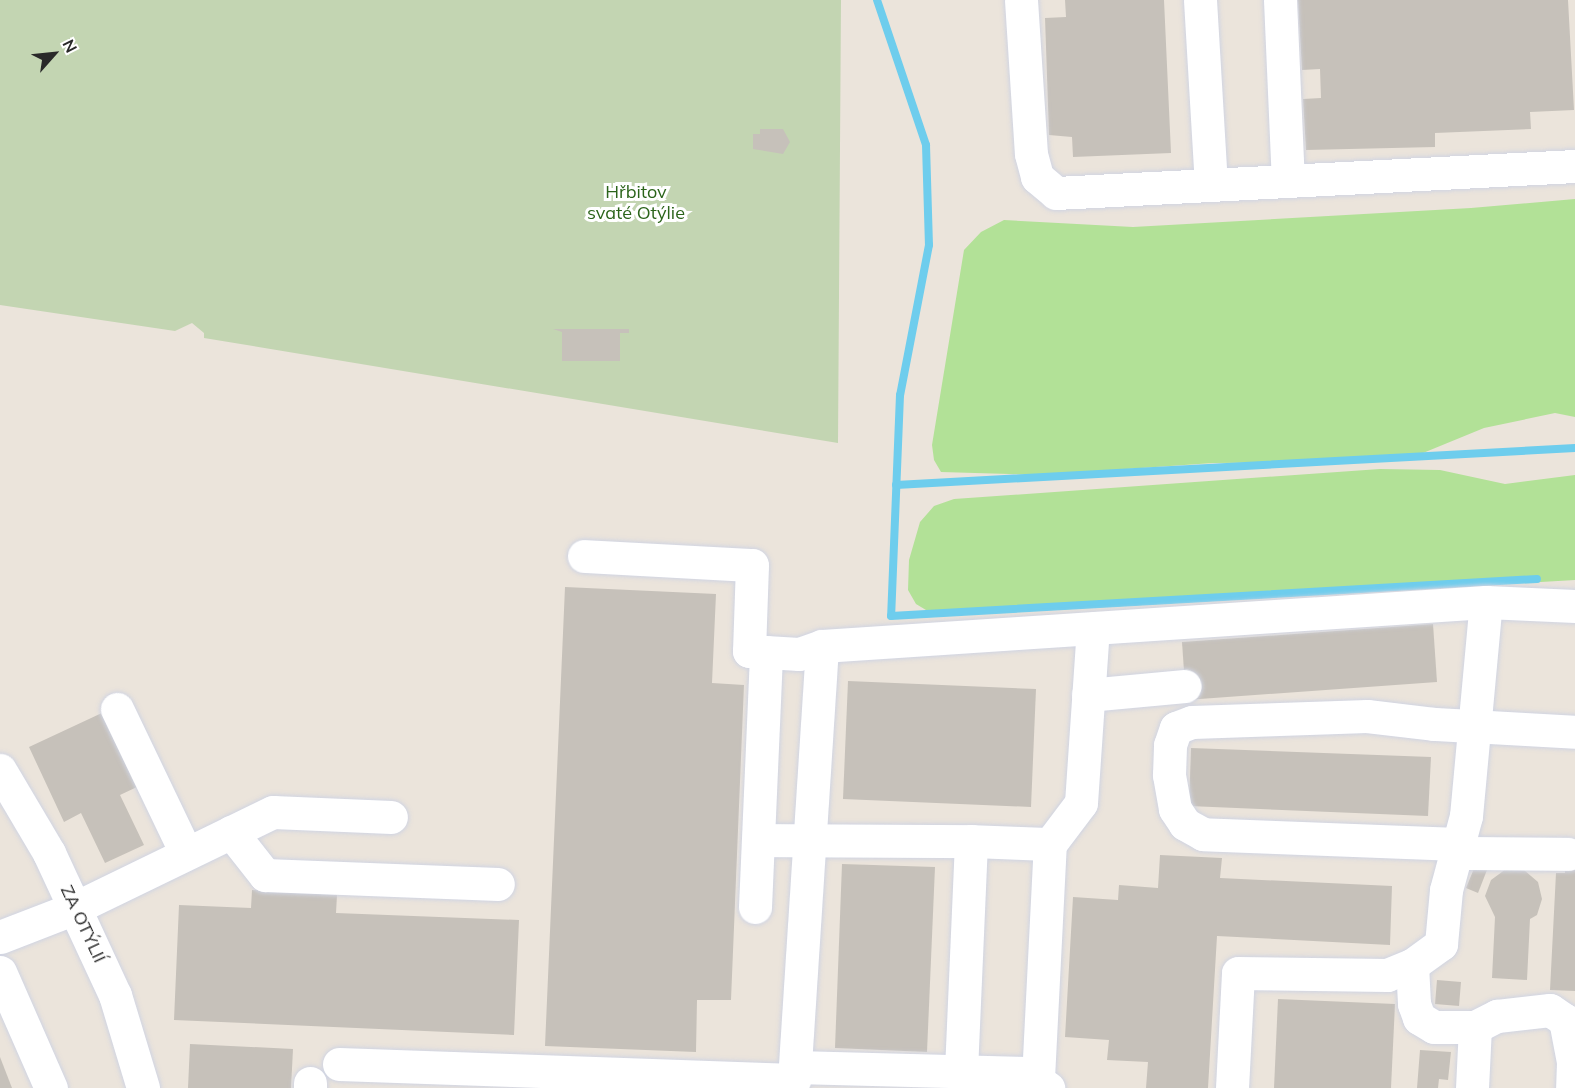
<!DOCTYPE html>
<html>
<head>
<meta charset="utf-8">
<style>
	body { margin:0 }
	#map { position:relative; width:1575px; height:1088px; overflow:hidden; background:#ebe4db; font-family:Mulish,sans-serif }
	div>[style] { position:absolute }
	[style*='--x'] { left:calc(var(--x)*1px); top:calc(var(--y)*1px); width:calc(var(--w)*1px); rotate:calc(var(--a)*1deg) }
	.green>* { inset:0; background:#b2e197 }
	.cemetery>* { inset:0; background:#c3d5b2 }
	.stream>* { height:8px; margin:-4px; padding:0 4px; transform-origin:4px; border-radius:4px; background:#6ecded }
	.building>* { inset:0; background:#c6c1ba }
	.roads { filter:drop-shadow(0 0 2px #d0d4e2) drop-shadow(0 0 2px #d0d4e2) }
	.minor>* { height:33px; margin:-16.5px; padding:0 16.5px; transform-origin:16.5px; border-radius:16.5px; background:#fff }
	span { translate:-50% -50%; white-space:nowrap; text-align:center; line-height:1.15; -webkit-text-stroke:6px #fff; paint-order:stroke }
	.park-label { font-size:18px; color:#2b641a }
	.street-label { font-size:18px; color:#292929 }
	.north { position:absolute; left:24px; top:24px; width:60px; height:60px; -webkit-text-stroke:4px #fff; paint-order:stroke; rotate:63deg; font-size:16px; font-weight:700; line-height:24px; text-align:center; color:#292929 }
	.north::after { content:''; display:block; margin:auto; width:21px; height:27px; background:#292929; clip-path:polygon(50% 0,100% 100%,50% 72%,0 100%) }
</style>
</head>
<body>
<div id="map">
	<div class="green">
		<div style="clip-path:polygon(1575px 199px,1575px 417px,1555px 413px,1484px 428px,1423px 453px,1341px 462px,1213px 463px,1040px 475px,941px 472px,934px 460px,932px 445px,964px 250px,981px 232px,1004px 220px,1133px 227px,1471px 208px)"></div>
		<div style="clip-path:polygon(1380px 469px,1440px 470px,1505px 484px,1575px 475px,1575px 580px,1055px 610px,931px 613px,916px 604px,908px 590px,909px 560px,920px 522px,934px 506px,954px 499px)"></div>
	</div>
	<div class="cemetery">
		<div style="clip-path:polygon(0 0,841px 0,838px 443px,204px 338px,204px 333px,192px 323px,175px 331px,0 305px)"></div>
	</div>
	<div class="stream">
		<div style="--x:877;--y:0;--w:153;--a:71.3"></div>
		<div style="--x:926;--y:145;--w:100;--a:88.3"></div>
		<div style="--x:929;--y:245;--w:153;--a:100.9"></div>
		<div style="--x:900;--y:395;--w:221;--a:92.3"></div>
		<div style="--x:891;--y:616;--w:647;--a:-3.28"></div>
		<div style="--x:896;--y:485;--w:680;--a:-3.12"></div>
	</div>
	<div class="building">
		<div style="clip-path:polygon(1065px 0,1164px 0,1171px 153px,1073px 157px,1072px 137px,1049px 135px,1045px 18px,1066px 17px)"></div>
		<div style="clip-path:polygon(1298px 0,1568px 0,1574px 110px,1530px 112px,1531px 129px,1435px 133px,1435px 147px,1306px 150px,1303px 99px,1321px 98px,1320px 69px,1302px 70px)"></div>
		<div style="clip-path:polygon(760px 129px,783px 129px,790px 142px,783px 154px,753px 149px,753px 134px,760px 134px)"></div>
		<div style="clip-path:polygon(553px 329px,629px 329px,629px 333px,620px 333px,620px 361px,562px 361px,562px 332px)"></div>
		<div style="clip-path:polygon(565px 587px,716px 594px,712px 683px,744px 685px,731px 1000px,697px 1000px,696px 1052px,545px 1046px)"></div>
		<div style="clip-path:polygon(1433px 624px,1437px 682px,1186px 700px,1182px 642px)"></div>
		<div style="clip-path:polygon(848px 681px,1036px 689px,1031px 807px,843px 799px)"></div>
		<div style="clip-path:polygon(104px 712px,139px 786px,120px 795px,144px 845px,105px 863px,81px 813px,64px 822px,29px 747px)"></div>
		<div style="clip-path:polygon(1191px 748px,1431px 757px,1428px 816px,1189px 806px)"></div>
		<div style="clip-path:polygon(1160px 855px,1222px 858px,1220px 878px,1392px 886px,1390px 945px,1217px 936px,1208px 1088px,1146px 1088px,1148px 1062px,1107px 1060px,1109px 1040px,1065px 1037px,1073px 897px,1118px 900px,1119px 885px,1158px 888px)"></div>
		<div style="clip-path:polygon(1565px 861px,1575px 862px,1575px 991px,1550px 990px,1556px 873px,1565px 873px)"></div>
		<div style="clip-path:polygon(842px 864px,935px 867px,927px 1052px,835px 1048px)"></div>
		<div style="clip-path:polygon(1475px 866px,1487px 870px,1478px 893px,1466px 888px)"></div>
		<div style="clip-path:polygon(1506px 869px,1524px 870px,1538px 882px,1542px 899px,1537px 915px,1530px 919px,1527px 980px,1492px 978px,1495px 917px,1485px 896px,1491px 880px)"></div>
		<div style="clip-path:polygon(252px 890px,337px 895px,336px 913px,519px 920px,514px 1035px,174px 1020px,179px 905px,251px 908px)"></div>
		<div style="clip-path:polygon(1437px 980px,1461px 982px,1459px 1006px,1435px 1004px)"></div>
		<div style="clip-path:polygon(1278px 999px,1395px 1004px,1391px 1088px,1274px 1088px)"></div>
		<div style="clip-path:polygon(190px 1044px,293px 1049px,291px 1088px,188px 1088px)"></div>
		<div style="clip-path:polygon(1420px 1050px,1451px 1052px,1448px 1080px,1439px 1079px,1438px 1088px,1417px 1088px)"></div>
		<div style="clip-path:polygon(0 1057px,12px 1088px,0 1088px)"></div>
	</div>
	<div class="roads">
		<div class="minor">
			<div style="--x:1021;--y:0;--w:154;--a:86.3"></div>
			<div style="--x:1031;--y:154;--w:24;--a:75"></div>
			<div style="--x:1037;--y:177;--w:25;--a:40"></div>
			<div style="--x:1056;--y:193;--w:520;--a:-2.98"></div>
			<div style="--x:1200;--y:0;--w:185;--a:86.6"></div>
			<div style="--x:1280;--y:0;--w:181;--a:87.5"></div>
			<div style="--x:584;--y:556;--w:168;--a:3.1"></div>
			<div style="--x:752;--y:565;--w:86;--a:92"></div>
			<div style="--x:749;--y:651;--w:50;--a:3.4"></div>
			<div style="--x:799;--y:654;--w:24;--a:-19"></div>
			<div style="--x:822;--y:646;--w:665;--a:-3.79"></div>
			<div style="--x:1486;--y:602;--w:89;--a:2.6"></div>
			<div style="--x:1088;--y:695;--w:97;--a:-5.3"></div>
			<div style="--x:117;--y:709;--w:160;--a:64.4"></div>
			<div style="--x:0;--y:770;--w:96;--a:59.4"></div>
			<div style="--x:49;--y:853;--w:157;--a:65.1"></div>
			<div style="--x:115;--y:995;--w:97;--a:73.2"></div>
			<div style="--x:231;--y:832;--w:55;--a:51.7"></div>
			<div style="--x:265;--y:875;--w:233;--a:2.2"></div>
			<div style="--x:758;--y:840;--w:213;--a:0.3"></div>
			<div style="--x:1458;--y:844;--w:255;--a:-177.8"></div>
			<div style="--x:1203;--y:834;--w:21;--a:-151"></div>
			<div style="--x:1185;--y:824;--w:18;--a:-124"></div>
			<div style="--x:1175;--y:809;--w:35;--a:-100"></div>
			<div style="--x:1169;--y:775;--w:30;--a:-88"></div>
			<div style="--x:1170;--y:745;--w:18;--a:-71"></div>
			<div style="--x:1176;--y:728;--w:17;--a:-21"></div>
			<div style="--x:1192;--y:722;--w:175;--a:-2"></div>
			<div style="--x:1367;--y:716;--w:67;--a:6.8"></div>
			<div style="--x:1434;--y:724;--w:141;--a:3.2"></div>
			<div style="--x:1456;--y:853;--w:112;--a:0.5"></div>
			<div style="--x:755;--y:907;--w:255;--a:-87.5"></div>
			<div style="--x:0;--y:937;--w:80;--a:-21.1"></div>
			<div style="--x:75;--y:908;--w:220;--a:-25.9"></div>
			<div style="--x:273;--y:812;--w:118;--a:2.4"></div>
			<div style="--x:1412;--y:965;--w:39;--a:87"></div>
			<div style="--x:1414;--y:1004;--w:15;--a:70"></div>
			<div style="--x:1419;--y:1018;--w:17;--a:31"></div>
			<div style="--x:1434;--y:1027;--w:41;--a:0"></div>
			<div style="--x:0;--y:972;--w:127;--a:66.3"></div>
			<div style="--x:339;--y:1064;--w:455;--a:2"></div>
			<div style="--x:794;--y:1080;--w:435;--a:-86.3"></div>
			<div style="--x:795;--y:1067;--w:231;--a:1.5"></div>
			<div style="--x:1026;--y:1073;--w:27;--a:34"></div>
			<div style="--x:961;--y:1071;--w:230;--a:-87.5"></div>
			<div style="--x:971;--y:841;--w:79;--a:2.2"></div>
			<div style="--x:1038;--y:1078;--w:234;--a:-87.1"></div>
			<div style="--x:1050;--y:844;--w:51;--a:-52.9"></div>
			<div style="--x:1081;--y:803;--w:175;--a:-86.1"></div>
			<div style="--x:310;--y:1088;--w:5;--a:-90"></div>
			<div style="--x:1232;--y:1088;--w:115;--a:-87"></div>
			<div style="--x:1238;--y:973;--w:149;--a:0.8"></div>
			<div style="--x:1387;--y:975;--w:27;--a:-22"></div>
			<div style="--x:1412;--y:965;--w:36;--a:-36"></div>
			<div style="--x:1441;--y:944;--w:54;--a:-84.7"></div>
			<div style="--x:1446;--y:890;--w:77;--a:-74.9"></div>
			<div style="--x:1466;--y:816;--w:215;--a:-84.7"></div>
			<div style="--x:1472;--y:1088;--w:61;--a:-87.2"></div>
			<div style="--x:1475;--y:1027;--w:25;--a:-27"></div>
			<div style="--x:1497;--y:1016;--w:53;--a:-6.5"></div>
			<div style="--x:1550;--y:1010;--w:18;--a:34"></div>
			<div style="--x:1565;--y:1020;--w:43;--a:79.2"></div>
			<div style="--x:1573;--y:1062;--w:26;--a:92"></div>
		</div>
	</div>
	<div class="park-label">
		<span style="left:636px;top:203px">Hřbitov<br>svaté Otýlie</span>
	</div>
	<div class="street-label">
		<span style="left:83px;top:924px;rotate:65deg">ZA OTÝLIÍ</span>
	</div>
	<div class="north">N</div>
</div>
</body>
</html>
